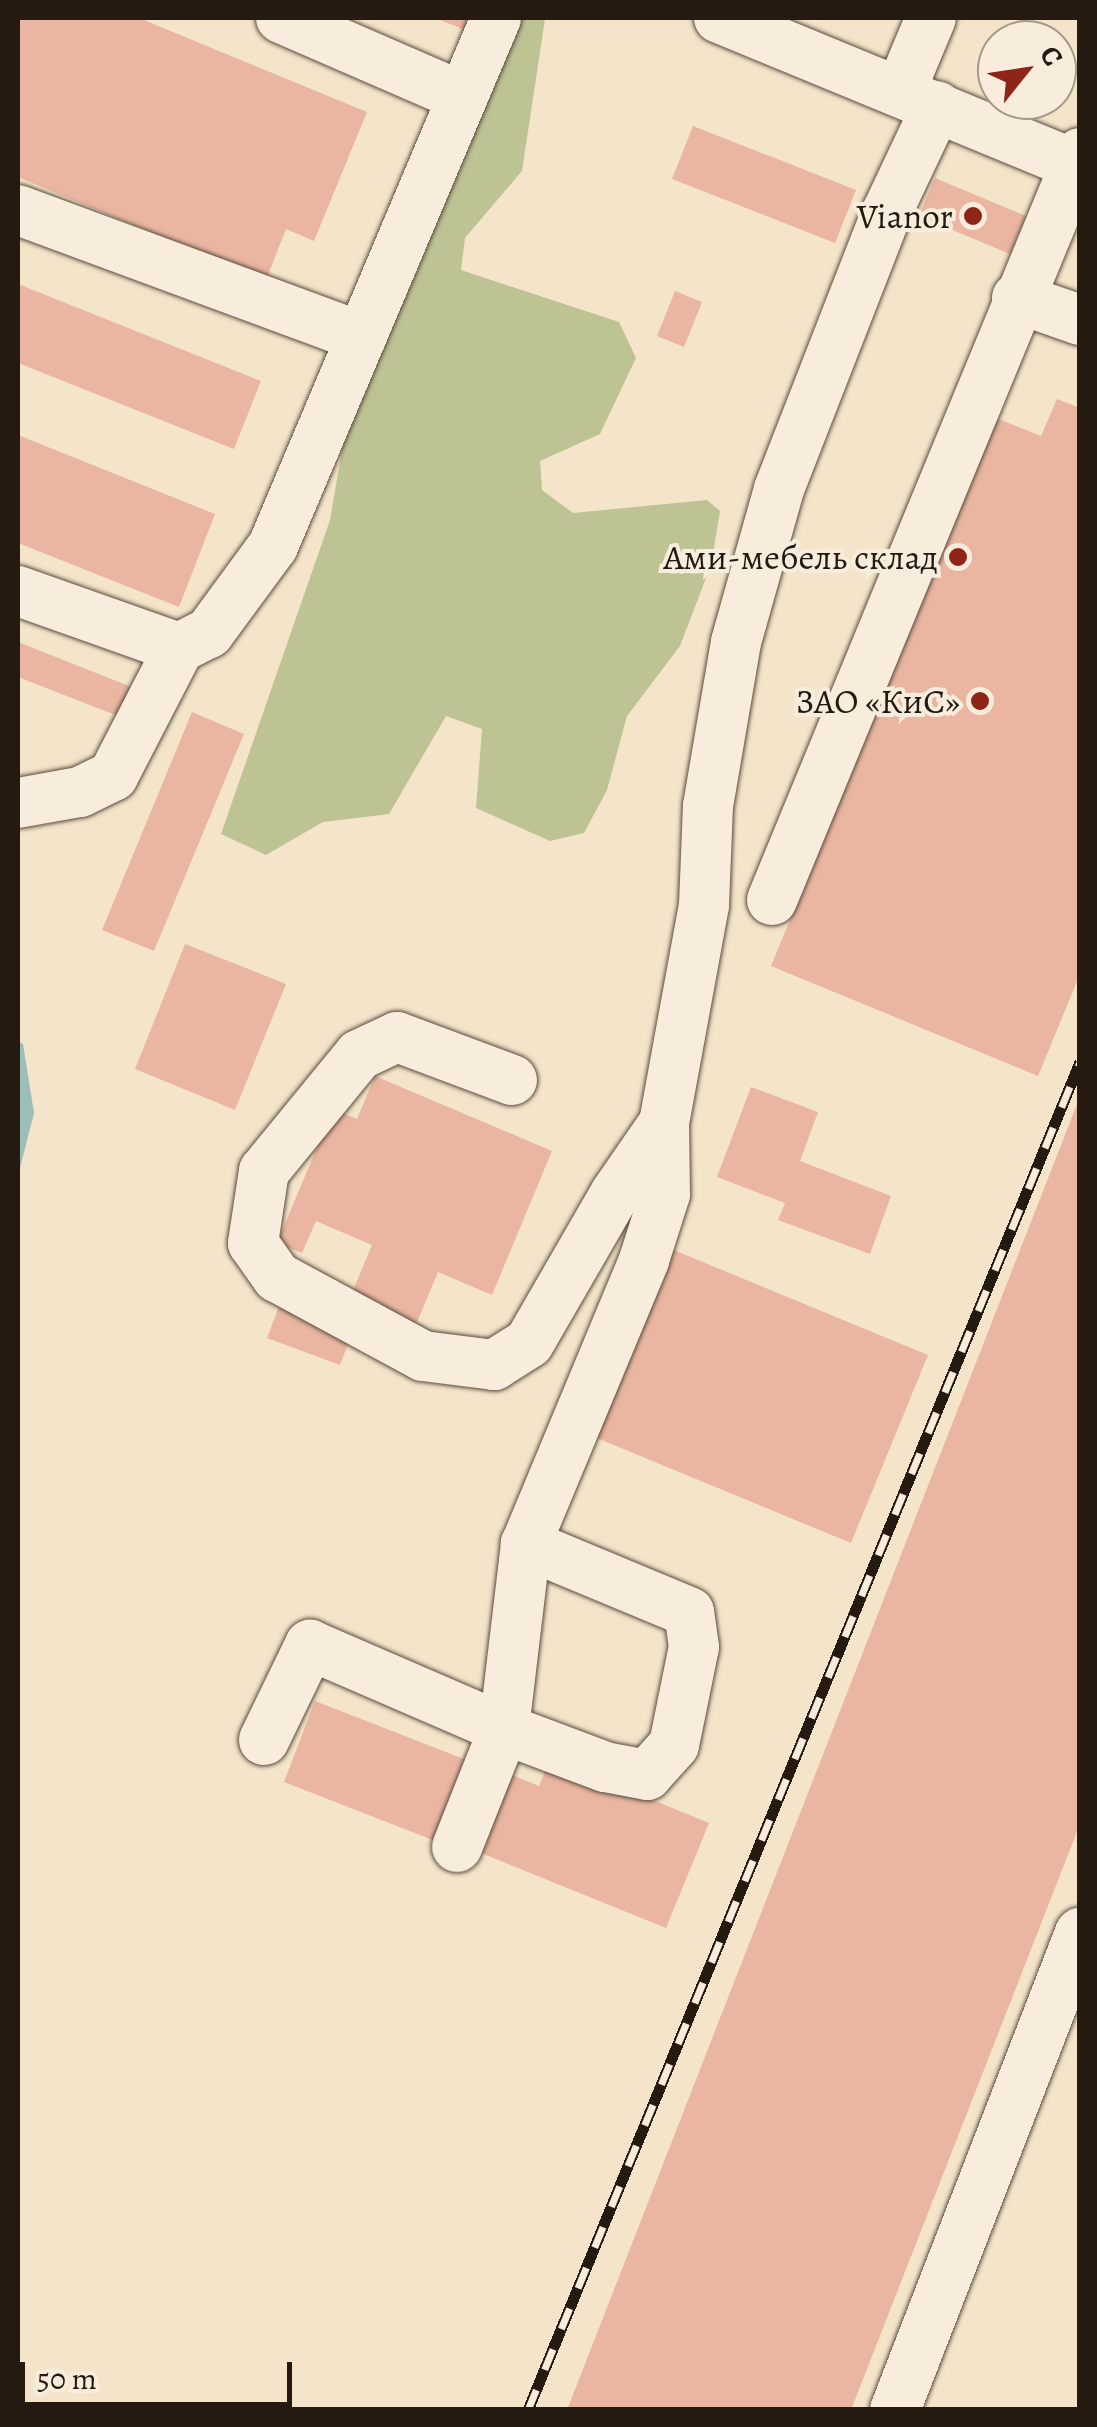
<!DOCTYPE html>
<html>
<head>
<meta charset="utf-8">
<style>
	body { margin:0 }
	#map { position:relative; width:1097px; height:2427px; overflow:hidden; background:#f4e4c9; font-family:Alegreya,serif }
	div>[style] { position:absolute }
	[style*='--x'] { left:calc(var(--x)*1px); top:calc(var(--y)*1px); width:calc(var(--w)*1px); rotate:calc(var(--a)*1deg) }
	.green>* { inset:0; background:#bec394 }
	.water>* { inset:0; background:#9cbeb8 }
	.building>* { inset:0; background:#eab6a1 }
	.roads { filter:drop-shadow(0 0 2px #594c3e) drop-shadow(0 0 2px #594c3e) }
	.minor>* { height:50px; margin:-25px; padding:0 25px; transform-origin:25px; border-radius:25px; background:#f8eddc }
	.rail>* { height:11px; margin-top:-5.5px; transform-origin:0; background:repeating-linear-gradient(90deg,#f8eddc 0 22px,#251a10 0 44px); box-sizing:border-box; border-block:2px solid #251a10 }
	.dots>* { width:28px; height:28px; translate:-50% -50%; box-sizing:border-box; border:5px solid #f8eddc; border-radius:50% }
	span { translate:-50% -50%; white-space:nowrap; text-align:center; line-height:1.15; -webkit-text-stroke:8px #f8eddc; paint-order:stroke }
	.poi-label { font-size:35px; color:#251a10 }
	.right { translate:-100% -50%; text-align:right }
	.frame { position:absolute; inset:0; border:20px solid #251a10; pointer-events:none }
	.north { position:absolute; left:977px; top:20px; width:100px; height:100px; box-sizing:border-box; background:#f8eddc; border:2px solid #a4998a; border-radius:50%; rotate:60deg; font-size:28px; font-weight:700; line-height:40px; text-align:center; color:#251a10 }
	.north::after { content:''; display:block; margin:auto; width:35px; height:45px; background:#8f2418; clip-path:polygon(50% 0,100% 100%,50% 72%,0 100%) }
	.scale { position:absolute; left:20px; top:2362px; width:272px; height:45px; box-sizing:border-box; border:5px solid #251a10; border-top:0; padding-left:12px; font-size:30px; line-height:35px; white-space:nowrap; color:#251a10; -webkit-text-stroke:8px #f8eddc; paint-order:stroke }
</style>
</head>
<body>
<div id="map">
	<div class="green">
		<div style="clip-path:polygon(512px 18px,545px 19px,522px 171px,465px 238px,461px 270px,619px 322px,636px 358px,600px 434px,540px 461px,542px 490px,573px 513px,707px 500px,720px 511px,711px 565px,680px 646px,627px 716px,607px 790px,584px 833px,550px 841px,476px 808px,482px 729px,446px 716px,389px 814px,323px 822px,266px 855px,221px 834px,330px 520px,350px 403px)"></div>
	</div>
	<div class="water">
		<div style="clip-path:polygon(18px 1041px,23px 1044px,34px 1113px,18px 1176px)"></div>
	</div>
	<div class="building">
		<div style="clip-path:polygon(18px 18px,139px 18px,367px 112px,314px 241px,286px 229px,266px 280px,18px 177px)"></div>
		<div style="clip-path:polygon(435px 18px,473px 18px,468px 31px)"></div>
		<div style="clip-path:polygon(693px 126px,856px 190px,835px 243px,672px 179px)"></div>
		<div style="clip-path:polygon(935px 178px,1026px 216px,1010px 254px,919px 216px)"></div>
		<div style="clip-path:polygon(18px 284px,261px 381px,234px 449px,18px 363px)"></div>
		<div style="clip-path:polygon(675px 291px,702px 302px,684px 347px,657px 336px)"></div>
		<div style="clip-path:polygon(1057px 399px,1080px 408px,1080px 974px,1038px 1076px,771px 966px,996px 418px,1041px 436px)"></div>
		<div style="clip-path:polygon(18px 435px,215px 514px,179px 607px,18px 543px)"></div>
		<div style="clip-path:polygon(18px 642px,134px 688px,123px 718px,18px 677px)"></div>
		<div style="clip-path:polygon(192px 712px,244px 734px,154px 951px,102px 930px)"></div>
		<div style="clip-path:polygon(185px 944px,286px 984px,235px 1110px,135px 1069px)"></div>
		<div style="clip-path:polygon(375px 1076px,552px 1151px,492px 1295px,438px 1272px,415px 1327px,349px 1300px,372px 1245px,316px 1221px,302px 1253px,277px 1243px,333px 1109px,357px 1119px)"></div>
		<div style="clip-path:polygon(751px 1087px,818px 1112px,800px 1161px,891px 1196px,870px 1254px,778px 1220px,785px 1203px,717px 1177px)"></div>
		<div style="clip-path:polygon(1079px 1099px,1080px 1824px,851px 2410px,567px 2410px)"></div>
		<div style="clip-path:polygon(664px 1246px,928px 1355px,851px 1543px,587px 1434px)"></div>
		<div style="clip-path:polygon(279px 1306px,352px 1334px,340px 1365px,267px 1338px)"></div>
		<div style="clip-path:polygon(315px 1701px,469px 1761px,438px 1842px,284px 1782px)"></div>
		<div style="clip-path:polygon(550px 1758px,709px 1823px,666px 1928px,481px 1853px,512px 1775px,539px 1786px)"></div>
	</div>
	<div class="roads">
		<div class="minor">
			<div style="--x:281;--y:18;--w:198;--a:23.5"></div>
			<div style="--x:719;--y:18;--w:391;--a:22.4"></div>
			<div style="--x:900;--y:92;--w:80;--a:-67.3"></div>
			<div style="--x:18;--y:210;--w:366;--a:20.3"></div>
			<div style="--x:1017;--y:298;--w:67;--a:19.2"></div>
			<div style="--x:18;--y:591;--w:171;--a:19.5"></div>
			<div style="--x:179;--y:648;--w:34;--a:-27"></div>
			<div style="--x:209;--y:633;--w:108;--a:-53.7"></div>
			<div style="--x:273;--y:546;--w:573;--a:-67.1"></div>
			<div style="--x:18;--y:803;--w:63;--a:-10.1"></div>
			<div style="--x:80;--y:792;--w:37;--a:-26"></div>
			<div style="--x:113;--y:776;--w:144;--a:-62.7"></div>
			<div style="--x:772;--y:900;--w:808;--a:-67.59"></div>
			<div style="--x:512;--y:1080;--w:123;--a:-159.5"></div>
			<div style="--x:397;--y:1037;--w:42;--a:154.7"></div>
			<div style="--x:359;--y:1055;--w:150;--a:129.3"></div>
			<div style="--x:264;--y:1171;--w:73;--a:98.7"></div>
			<div style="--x:253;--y:1243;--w:42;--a:54.8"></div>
			<div style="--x:277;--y:1277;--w:166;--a:28.4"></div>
			<div style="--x:423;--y:1356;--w:72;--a:7.2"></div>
			<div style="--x:494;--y:1365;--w:41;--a:-32.2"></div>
			<div style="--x:529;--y:1343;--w:172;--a:-60"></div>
			<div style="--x:615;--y:1194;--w:86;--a:-55.4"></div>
			<div style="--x:526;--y:1544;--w:186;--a:96.8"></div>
			<div style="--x:504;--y:1729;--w:108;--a:20.6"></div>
			<div style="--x:605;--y:1767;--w:43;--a:10.8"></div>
			<div style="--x:647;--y:1775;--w:40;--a:-48"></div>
			<div style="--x:674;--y:1745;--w:100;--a:-78.5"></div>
			<div style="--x:694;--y:1647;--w:35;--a:-98"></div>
			<div style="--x:689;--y:1612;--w:177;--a:-157.4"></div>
			<div style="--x:526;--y:1544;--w:308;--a:-67.4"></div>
			<div style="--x:644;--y:1260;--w:69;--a:-72.3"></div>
			<div style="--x:665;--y:1194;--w:71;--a:-90.8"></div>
			<div style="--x:664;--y:1123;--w:222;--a:-79.6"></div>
			<div style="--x:704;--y:905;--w:99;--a:-87.7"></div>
			<div style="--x:708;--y:806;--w:166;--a:-80.3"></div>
			<div style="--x:736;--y:642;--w:159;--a:-74.3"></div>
			<div style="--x:779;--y:489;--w:297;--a:-68.7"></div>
			<div style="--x:887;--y:212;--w:117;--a:-64.7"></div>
			<div style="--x:264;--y:1740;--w:106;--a:-64.2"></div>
			<div style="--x:310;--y:1645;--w:211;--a:23.4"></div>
			<div style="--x:504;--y:1729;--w:127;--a:111.7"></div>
			<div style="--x:895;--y:2410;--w:512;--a:-68.8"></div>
		</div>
	</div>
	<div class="rail">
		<div style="--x:528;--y:2410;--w:1457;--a:-67.73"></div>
	</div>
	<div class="dots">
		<div style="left:973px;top:216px;background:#8f2418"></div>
		<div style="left:958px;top:557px;background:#8f2418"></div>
		<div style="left:980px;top:701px;background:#8f2418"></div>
	</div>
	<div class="poi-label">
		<span class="right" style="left:953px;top:216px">Vianor</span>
		<span class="right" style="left:938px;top:557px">Ами-мебель склад</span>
		<span class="right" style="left:960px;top:701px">ЗАО «КиС»</span>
	</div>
	<div class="frame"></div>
	<div class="north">С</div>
	<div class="scale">50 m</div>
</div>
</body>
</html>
